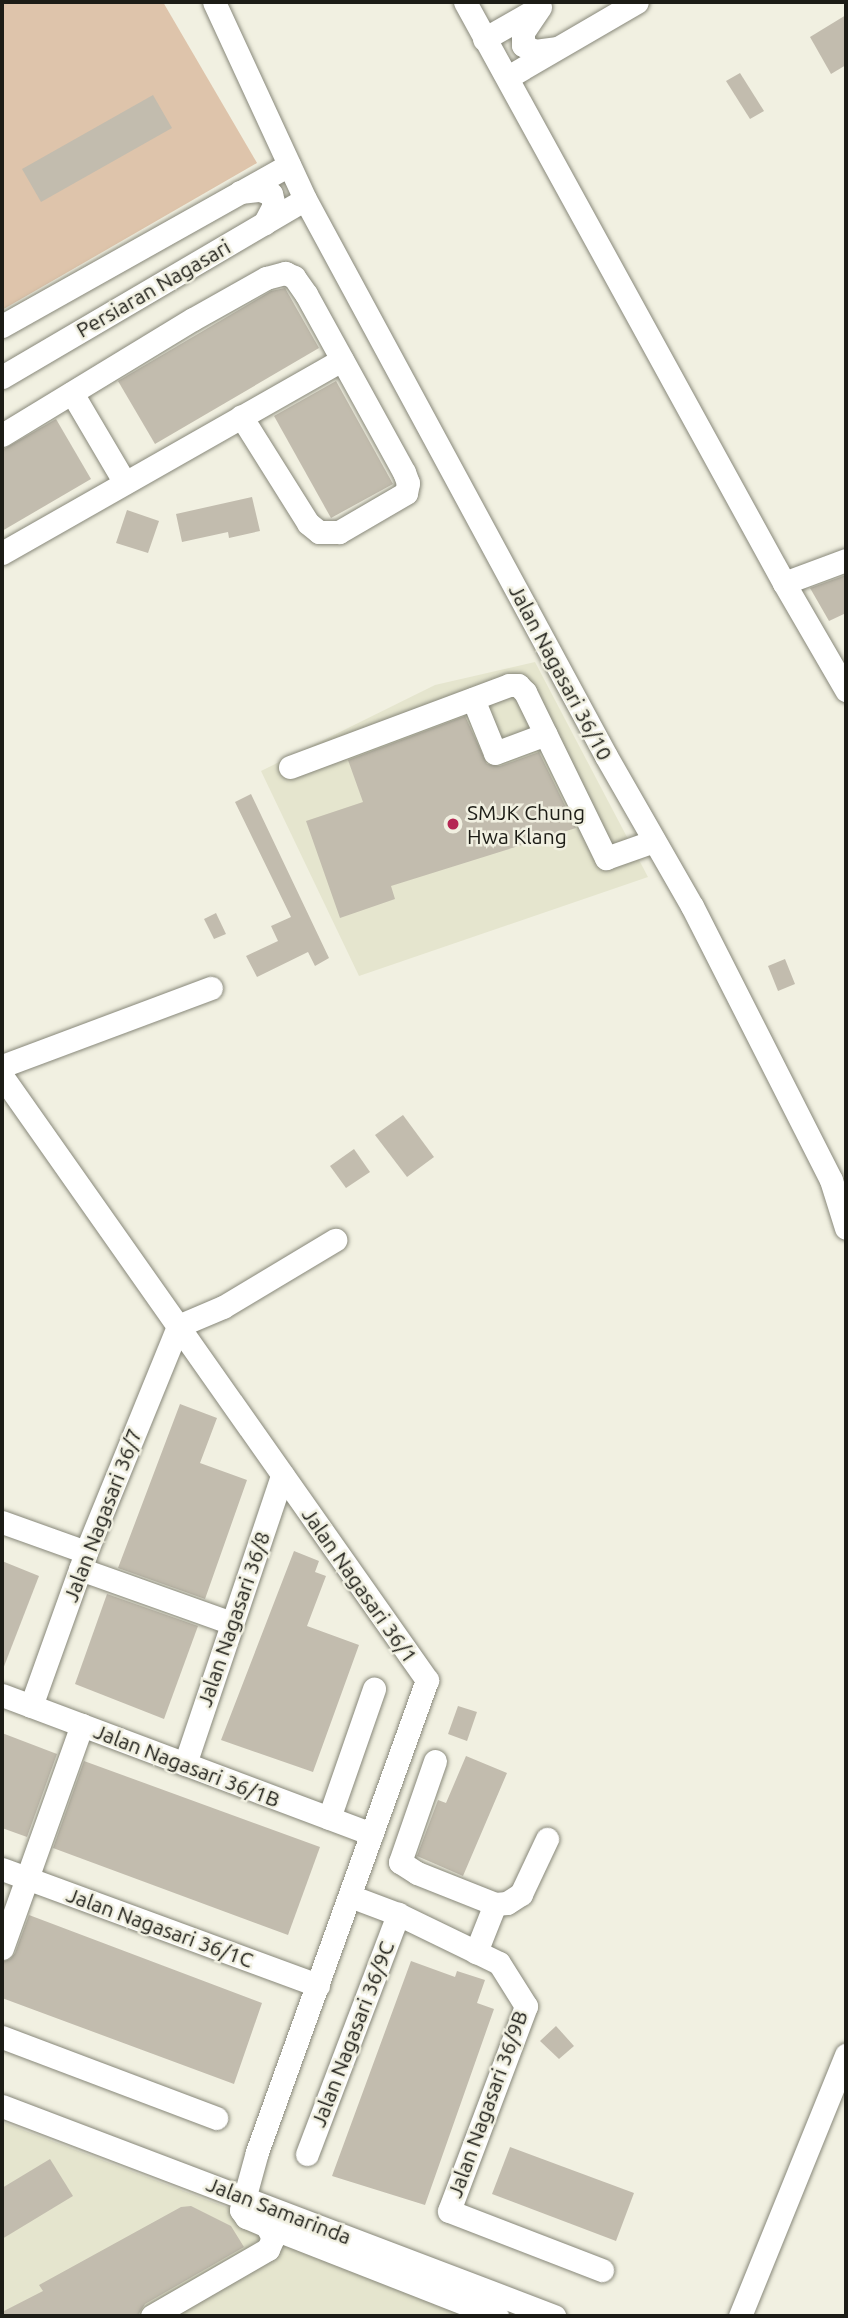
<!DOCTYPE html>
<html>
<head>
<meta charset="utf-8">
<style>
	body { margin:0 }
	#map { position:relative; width:848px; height:2318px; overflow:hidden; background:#f1f0e1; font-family:Ubuntu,sans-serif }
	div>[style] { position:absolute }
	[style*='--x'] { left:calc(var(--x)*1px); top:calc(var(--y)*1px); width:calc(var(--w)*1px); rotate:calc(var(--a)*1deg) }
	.built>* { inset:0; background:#e5e5ce }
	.green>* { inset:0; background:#dec4ab }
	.building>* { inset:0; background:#c2bcae }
	.roads { filter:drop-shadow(0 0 2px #88887a) drop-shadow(0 0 2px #88887a) }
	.minor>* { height:23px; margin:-11.5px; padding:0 11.5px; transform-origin:11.5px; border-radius:11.5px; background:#fff }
	.dots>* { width:19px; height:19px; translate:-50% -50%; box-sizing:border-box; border:4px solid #f1f0e1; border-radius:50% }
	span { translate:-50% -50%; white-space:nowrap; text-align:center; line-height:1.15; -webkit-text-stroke:5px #f1f0e1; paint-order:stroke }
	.street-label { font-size:21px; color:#1c1c16 }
	.poi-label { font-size:21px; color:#1c1c16 }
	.left { translate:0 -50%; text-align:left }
	.frame { position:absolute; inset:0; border:4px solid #1c1c16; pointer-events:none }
</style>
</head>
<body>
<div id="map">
	<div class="built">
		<div style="clip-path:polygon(535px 662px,648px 877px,359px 976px,261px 771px,435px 685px)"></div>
		<div style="clip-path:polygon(2px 2122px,513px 2316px,2px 2316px)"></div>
	</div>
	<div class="green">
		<div style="clip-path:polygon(2px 2px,163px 2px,257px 163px,2px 310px)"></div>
	</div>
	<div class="building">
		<div style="clip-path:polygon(846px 15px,846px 65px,831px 74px,810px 37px)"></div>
		<div style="clip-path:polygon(740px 73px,764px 111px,750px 119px,726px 81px)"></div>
		<div style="clip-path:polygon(153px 95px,172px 128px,41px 202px,22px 169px)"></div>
		<div style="clip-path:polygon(285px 288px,319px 348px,155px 444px,118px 381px,271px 291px)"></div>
		<div style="clip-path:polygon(336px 381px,393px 484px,331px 518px,274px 416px)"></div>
		<div style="clip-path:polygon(56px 419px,91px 479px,2px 531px,2px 450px)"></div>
		<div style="clip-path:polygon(252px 497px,260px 531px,229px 538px,228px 532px,182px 542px,176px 514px)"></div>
		<div style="clip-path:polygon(127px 510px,159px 521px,148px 553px,116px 543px)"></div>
		<div style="clip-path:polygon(846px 575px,846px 613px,829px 621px,810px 588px)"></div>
		<div style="clip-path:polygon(465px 716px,487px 764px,500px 766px,539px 752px,576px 828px,391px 886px,395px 899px,340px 918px,306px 821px,363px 802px,348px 760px)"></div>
		<div style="clip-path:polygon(251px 794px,329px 958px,315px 966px,308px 952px,257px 977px,246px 956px,278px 941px,271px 926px,291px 917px,235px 802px)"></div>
		<div style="clip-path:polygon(216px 913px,226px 934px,214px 939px,204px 919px)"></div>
		<div style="clip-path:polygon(785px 959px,795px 984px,778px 991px,768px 966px)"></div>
		<div style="clip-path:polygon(403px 1115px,434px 1157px,407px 1177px,375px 1135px)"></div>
		<div style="clip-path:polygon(354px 1149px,370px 1172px,346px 1188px,330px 1166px)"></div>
		<div style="clip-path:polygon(180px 1404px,217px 1418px,200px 1463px,247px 1480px,205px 1599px,118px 1568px)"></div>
		<div style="clip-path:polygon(294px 1551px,319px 1561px,315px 1572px,326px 1576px,307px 1626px,359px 1645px,313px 1772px,221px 1740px)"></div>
		<div style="clip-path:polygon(2px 1561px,39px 1576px,3px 1669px,2px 1669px)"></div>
		<div style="clip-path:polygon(107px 1594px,198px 1626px,164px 1719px,75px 1684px)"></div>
		<div style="clip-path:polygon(458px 1706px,477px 1712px,467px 1741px,448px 1734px)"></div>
		<div style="clip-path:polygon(2px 1733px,57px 1754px,27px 1837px,2px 1828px)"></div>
		<div style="clip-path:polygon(466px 1756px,507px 1773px,463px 1876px,417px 1856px,438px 1800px,446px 1803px)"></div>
		<div style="clip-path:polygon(84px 1761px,320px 1847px,288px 1935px,53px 1848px)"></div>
		<div style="clip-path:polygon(29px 1915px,262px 2003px,234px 2084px,2px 1998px,2px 1962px,10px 1959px,15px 1953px)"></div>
		<div style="clip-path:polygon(411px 1961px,455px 1977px,457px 1971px,485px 1980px,477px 2003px,494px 2009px,425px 2205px,332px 2176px)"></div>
		<div style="clip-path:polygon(556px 2026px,574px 2046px,559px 2059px,540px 2041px)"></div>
		<div style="clip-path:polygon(510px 2147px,634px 2193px,616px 2241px,492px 2194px)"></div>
		<div style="clip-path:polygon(50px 2159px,73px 2196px,2px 2239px,2px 2188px)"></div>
		<div style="clip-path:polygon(191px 2206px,231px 2226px,244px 2247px,145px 2304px,138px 2315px,2px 2316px,2px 2312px,43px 2291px,39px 2285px,181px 2207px)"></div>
	</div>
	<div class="roads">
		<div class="minor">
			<div style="--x:214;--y:2;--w:217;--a:65.2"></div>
			<div style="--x:305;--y:199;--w:633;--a:61.61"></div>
			<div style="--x:606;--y:756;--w:173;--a:60.2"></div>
			<div style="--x:692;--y:906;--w:307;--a:63.1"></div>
			<div style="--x:831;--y:1180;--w:50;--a:72.6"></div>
			<div style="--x:465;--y:2;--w:663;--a:61.23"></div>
			<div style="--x:784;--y:583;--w:124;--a:59.9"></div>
			<div style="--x:540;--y:7;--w:30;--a:124"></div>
			<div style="--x:523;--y:32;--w:13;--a:90"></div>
			<div style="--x:523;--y:45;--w:13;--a:27"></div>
			<div style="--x:535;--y:51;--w:21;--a:-8"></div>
			<div style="--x:484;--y:39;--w:56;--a:-29.7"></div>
			<div style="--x:508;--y:77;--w:149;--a:-30.2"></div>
			<div style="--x:240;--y:192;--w:20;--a:-6"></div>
			<div style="--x:260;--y:190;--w:12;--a:20"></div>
			<div style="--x:271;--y:194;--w:11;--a:75"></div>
			<div style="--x:274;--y:205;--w:21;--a:118"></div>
			<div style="--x:2;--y:326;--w:329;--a:-29.3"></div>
			<div style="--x:2;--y:377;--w:351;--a:-30.4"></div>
			<div style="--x:72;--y:393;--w:104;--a:59.5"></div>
			<div style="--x:2;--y:435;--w:223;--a:-31.3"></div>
			<div style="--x:193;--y:319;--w:84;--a:-29.3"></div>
			<div style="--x:266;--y:278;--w:20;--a:-15"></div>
			<div style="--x:285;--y:273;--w:10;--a:24"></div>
			<div style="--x:294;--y:277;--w:21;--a:55"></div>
			<div style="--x:306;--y:294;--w:203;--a:61.2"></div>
			<div style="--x:404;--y:472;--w:12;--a:70"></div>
			<div style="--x:408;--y:483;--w:10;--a:101"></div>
			<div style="--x:406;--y:493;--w:78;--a:149.8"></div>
			<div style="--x:339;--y:532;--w:20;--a:180"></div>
			<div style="--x:319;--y:532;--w:14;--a:-141"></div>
			<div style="--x:308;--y:523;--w:126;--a:-122.1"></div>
			<div style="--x:2;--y:553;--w:391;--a:-29.6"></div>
			<div style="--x:784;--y:583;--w:66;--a:-20.4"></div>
			<div style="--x:473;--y:699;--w:58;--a:67.8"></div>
			<div style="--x:495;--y:753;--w:54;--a:-20.4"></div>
			<div style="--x:290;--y:767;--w:234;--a:-20.5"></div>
			<div style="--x:509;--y:685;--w:9;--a:0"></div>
			<div style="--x:518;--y:685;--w:10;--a:45"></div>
			<div style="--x:525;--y:692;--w:185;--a:64"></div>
			<div style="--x:606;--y:858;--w:51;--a:-19.5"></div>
			<div style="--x:2;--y:1066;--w:223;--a:-20.5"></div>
			<div style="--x:2;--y:1076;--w:739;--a:54.87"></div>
			<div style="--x:427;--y:1680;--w:502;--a:109.81"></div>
			<div style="--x:257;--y:2152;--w:60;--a:105.4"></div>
			<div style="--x:241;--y:2210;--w:9;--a:54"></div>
			<div style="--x:246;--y:2217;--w:23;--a:23"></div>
			<div style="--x:267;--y:2226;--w:247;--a:21.4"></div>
			<div style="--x:2;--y:1522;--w:89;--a:19.7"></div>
			<div style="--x:80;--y:1569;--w:161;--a:19.6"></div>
			<div style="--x:2;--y:1695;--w:395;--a:20.6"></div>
			<div style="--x:31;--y:1706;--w:164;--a:-70.3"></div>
			<div style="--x:86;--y:1552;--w:244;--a:-67.8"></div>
			<div style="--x:178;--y:1326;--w:49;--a:-22.9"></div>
			<div style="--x:223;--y:1307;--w:131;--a:-30.9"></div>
			<div style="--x:435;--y:1761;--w:107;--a:109.1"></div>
			<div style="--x:400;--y:1862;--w:20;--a:33"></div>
			<div style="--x:417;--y:1873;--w:84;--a:21.7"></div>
			<div style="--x:495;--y:1904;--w:52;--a:111.6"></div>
			<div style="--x:185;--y:1764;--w:305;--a:-71.4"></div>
			<div style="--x:329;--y:1818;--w:137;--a:-70.8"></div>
			<div style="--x:2;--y:1869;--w:337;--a:20.2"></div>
			<div style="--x:350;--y:1896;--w:51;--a:20.6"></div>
			<div style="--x:398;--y:1914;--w:112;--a:25.9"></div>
			<div style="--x:499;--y:1963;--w:51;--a:57.9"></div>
			<div style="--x:526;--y:2006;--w:219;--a:110.6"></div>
			<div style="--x:449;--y:2211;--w:164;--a:21.1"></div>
			<div style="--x:495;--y:1904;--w:12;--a:-5"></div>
			<div style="--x:507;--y:1903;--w:17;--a:-33"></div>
			<div style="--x:521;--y:1894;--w:61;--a:-64.7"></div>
			<div style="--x:2;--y:1948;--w:237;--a:-70.3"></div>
			<div style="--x:2;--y:2037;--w:229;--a:20.7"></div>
			<div style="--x:2;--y:2106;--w:591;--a:20.83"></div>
			<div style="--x:307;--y:2154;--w:257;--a:-69.2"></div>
			<div style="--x:152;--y:2316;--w:134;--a:-30"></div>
			<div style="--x:268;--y:2249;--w:12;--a:-66"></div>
			<div style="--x:273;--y:2238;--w:13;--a:-117"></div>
			<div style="--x:740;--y:2316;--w:282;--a:-67.9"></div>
		</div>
	</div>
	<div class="dots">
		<div style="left:453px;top:824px;background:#b52653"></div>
	</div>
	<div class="street-label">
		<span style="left:153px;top:288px;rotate:-30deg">Persiaran Nagasari</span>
		<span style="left:561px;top:672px;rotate:62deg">Jalan Nagasari 36/10</span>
		<span style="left:102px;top:1515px;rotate:-69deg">Jalan Nagasari 36/7</span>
		<span style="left:360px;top:1585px;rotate:55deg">Jalan Nagasari 36/1</span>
		<span style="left:233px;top:1619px;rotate:-71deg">Jalan Nagasari 36/8</span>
		<span style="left:187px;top:1765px;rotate:21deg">Jalan Nagasari 36/1B</span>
		<span style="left:160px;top:1927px;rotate:20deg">Jalan Nagasari 36/1C</span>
		<span style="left:352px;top:2034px;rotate:-69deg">Jalan Nagasari 36/9C</span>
		<span style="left:487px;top:2104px;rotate:-70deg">Jalan Nagasari 36/9B</span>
		<span style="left:279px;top:2210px;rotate:21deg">Jalan Samarinda</span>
	</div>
	<div class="poi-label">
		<span class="left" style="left:467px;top:824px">SMJK Chung<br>Hwa Klang</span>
	</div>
	<div class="frame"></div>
</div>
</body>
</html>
